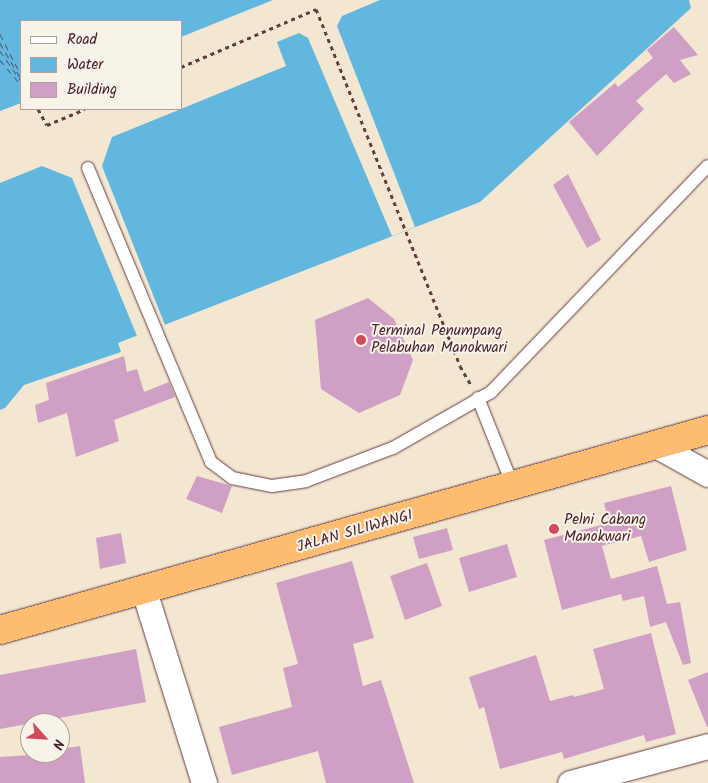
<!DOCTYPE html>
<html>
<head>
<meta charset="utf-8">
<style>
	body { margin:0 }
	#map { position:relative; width:708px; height:783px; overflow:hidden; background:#f4e7d1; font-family:Kalam,sans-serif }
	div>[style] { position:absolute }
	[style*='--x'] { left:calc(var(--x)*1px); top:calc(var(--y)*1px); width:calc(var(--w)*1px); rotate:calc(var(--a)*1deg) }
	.water>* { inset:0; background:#62b7de }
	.pier>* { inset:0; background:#f4e7d1 }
	.ferry>* { height:1px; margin-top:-0.5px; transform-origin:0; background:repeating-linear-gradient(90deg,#52546a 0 6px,transparent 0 11px) }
	.building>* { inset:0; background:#d09fc5 }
	.path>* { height:3px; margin-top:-1.5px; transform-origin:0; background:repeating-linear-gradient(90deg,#643d44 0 4px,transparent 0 8px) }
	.roads { filter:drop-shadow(0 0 1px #643d44) drop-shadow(0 0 1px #643d44) }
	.service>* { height:12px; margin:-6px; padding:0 6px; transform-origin:6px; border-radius:6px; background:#fff }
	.minor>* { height:25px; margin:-12.5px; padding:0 12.5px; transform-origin:12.5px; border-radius:12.5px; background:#fff }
	.trunk>* { height:28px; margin:-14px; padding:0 14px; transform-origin:14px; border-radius:14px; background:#fdbc70 }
	.dots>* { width:14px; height:14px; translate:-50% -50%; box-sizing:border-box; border:2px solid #f7f3e8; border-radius:50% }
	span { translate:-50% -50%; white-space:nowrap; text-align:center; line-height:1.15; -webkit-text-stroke:4px #f7f3e8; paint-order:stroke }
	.poi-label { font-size:15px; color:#4a1f2b }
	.left { translate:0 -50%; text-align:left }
	.street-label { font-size:15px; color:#4a1f2b }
	.legend { position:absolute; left:20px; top:20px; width:162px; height:90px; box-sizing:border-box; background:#f7f3e8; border:1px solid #b29e9c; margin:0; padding:6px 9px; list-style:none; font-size:15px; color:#4a1f2b }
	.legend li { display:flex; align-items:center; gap:10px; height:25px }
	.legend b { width:25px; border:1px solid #b29e9c }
	.north { position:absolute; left:20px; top:713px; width:50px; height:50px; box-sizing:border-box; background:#f7f3e8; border:1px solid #b29e9c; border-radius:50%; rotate:116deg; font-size:14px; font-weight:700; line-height:20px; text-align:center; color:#4a1f2b }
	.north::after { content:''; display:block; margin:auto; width:18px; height:22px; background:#d1495b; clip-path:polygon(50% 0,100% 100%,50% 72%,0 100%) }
</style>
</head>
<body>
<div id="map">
	<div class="water">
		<div style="clip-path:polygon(evenodd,0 0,689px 0,691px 8px,480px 202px,118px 343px,121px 352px,24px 385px,5px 408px,0 410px,0 0,21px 21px,181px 21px,181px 109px,21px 109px,21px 21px)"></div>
	</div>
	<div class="pier">
		<div style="clip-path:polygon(273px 0,380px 0,342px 16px,337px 26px,415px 227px,392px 236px,308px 38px,299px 33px,277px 42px,286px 66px,181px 109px,181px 37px)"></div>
		<div style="clip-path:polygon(21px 103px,21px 109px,181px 109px,112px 137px,102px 166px,165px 325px,137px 336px,72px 178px,42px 166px,0 183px,0 111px)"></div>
	</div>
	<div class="ferry">
		<div style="--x:0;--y:34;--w:46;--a:62.9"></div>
		<div style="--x:0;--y:43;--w:42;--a:59.7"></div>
		<div style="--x:0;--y:51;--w:37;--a:55"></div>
		<div style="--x:0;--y:60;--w:33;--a:50"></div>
	</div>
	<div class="building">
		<div style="clip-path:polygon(674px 27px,698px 55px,680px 60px,691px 74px,674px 83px,666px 74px,636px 101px,644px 109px,597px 156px,569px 122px,615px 83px,618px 87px,653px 58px,647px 50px)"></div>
		<div style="clip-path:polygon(568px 174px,601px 240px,587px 248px,553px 185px)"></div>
		<div style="clip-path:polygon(368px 298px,394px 319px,413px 360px,400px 395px,359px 413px,321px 389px,315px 320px)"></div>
		<div style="clip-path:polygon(124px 356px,127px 372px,137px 369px,144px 392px,169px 382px,175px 397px,114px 420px,119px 441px,76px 457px,67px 413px,38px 423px,35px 405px,49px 400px,46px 383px)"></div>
		<div style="clip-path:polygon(197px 476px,232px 486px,222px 513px,186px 499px)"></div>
		<div style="clip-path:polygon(671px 486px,687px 550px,649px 562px,641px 536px,602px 546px,611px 579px,657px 566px,667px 604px,680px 602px,691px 663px,683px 665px,666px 622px,650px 627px,644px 596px,623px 601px,621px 594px,562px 610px,544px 540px,609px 523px,604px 503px)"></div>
		<div style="clip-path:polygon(447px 528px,453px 550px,419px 559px,413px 537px)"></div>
		<div style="clip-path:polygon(121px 533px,126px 563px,100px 569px,96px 538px)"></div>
		<div style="clip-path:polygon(507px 544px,517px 577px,469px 592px,459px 558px)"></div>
		<div style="clip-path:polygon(352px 561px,374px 638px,353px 644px,363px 686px,381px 680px,414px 783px,326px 783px,318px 751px,232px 775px,219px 727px,292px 707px,283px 668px,298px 664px,276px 583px)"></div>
		<div style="clip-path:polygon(427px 563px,442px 606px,405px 620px,390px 576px)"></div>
		<div style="clip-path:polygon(651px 633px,676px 734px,646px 742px,644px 735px,564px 759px,562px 752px,500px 769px,484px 707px,479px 709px,469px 677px,536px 655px,550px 701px,573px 695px,574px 697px,604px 689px,593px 649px)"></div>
		<div style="clip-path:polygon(136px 649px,146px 702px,0 729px,0 675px)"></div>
		<div style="clip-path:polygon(708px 672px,708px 727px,707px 727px,688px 680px)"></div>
		<div style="clip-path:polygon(80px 746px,85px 783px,0 783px,0 757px,60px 753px,60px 749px)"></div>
	</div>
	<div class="path">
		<div style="--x:181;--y:67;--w:147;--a:-23.2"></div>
		<div style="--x:316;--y:9;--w:385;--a:68"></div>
		<div style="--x:460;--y:366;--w:22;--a:60"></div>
		<div style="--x:38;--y:109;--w:18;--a:61"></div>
		<div style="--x:47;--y:125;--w:41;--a:-22.8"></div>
	</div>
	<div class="roads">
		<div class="service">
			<div style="--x:88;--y:168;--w:319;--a:67.3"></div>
			<div style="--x:211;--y:462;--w:26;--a:37"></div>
			<div style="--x:232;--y:478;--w:41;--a:11.3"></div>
			<div style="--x:272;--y:486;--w:34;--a:-8"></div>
			<div style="--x:306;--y:481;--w:93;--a:-20.8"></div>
			<div style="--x:393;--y:448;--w:113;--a:-29.7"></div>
			<div style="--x:491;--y:392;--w:313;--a:-46.2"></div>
			<div style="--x:478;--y:398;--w:95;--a:68.3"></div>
		</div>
		<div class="minor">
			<div style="--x:654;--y:444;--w:62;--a:29.1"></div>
			<div style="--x:144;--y:591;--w:201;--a:72.6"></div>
			<div style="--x:570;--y:783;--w:143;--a:-15"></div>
		</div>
		<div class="trunk">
			<div style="--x:0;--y:630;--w:736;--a:-15.77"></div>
		</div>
	</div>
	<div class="dots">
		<div style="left:361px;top:340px;background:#d1495b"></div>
		<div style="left:554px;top:529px;background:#d1495b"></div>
	</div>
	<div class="poi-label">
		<span class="left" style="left:371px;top:340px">Terminal Penumpang<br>Pelabuhan Manokwari</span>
		<span class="left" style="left:564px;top:529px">Pelni Cabang<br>Manokwari</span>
	</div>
	<div class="street-label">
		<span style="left:355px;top:532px;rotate:-16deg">JALAN SILIWANGI</span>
	</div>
	<ul class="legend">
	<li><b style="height:6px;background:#fff"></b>Road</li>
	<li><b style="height:14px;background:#62b7de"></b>Water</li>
	<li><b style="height:14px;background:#d09fc5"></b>Building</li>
	</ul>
	<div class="north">N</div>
</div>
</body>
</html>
